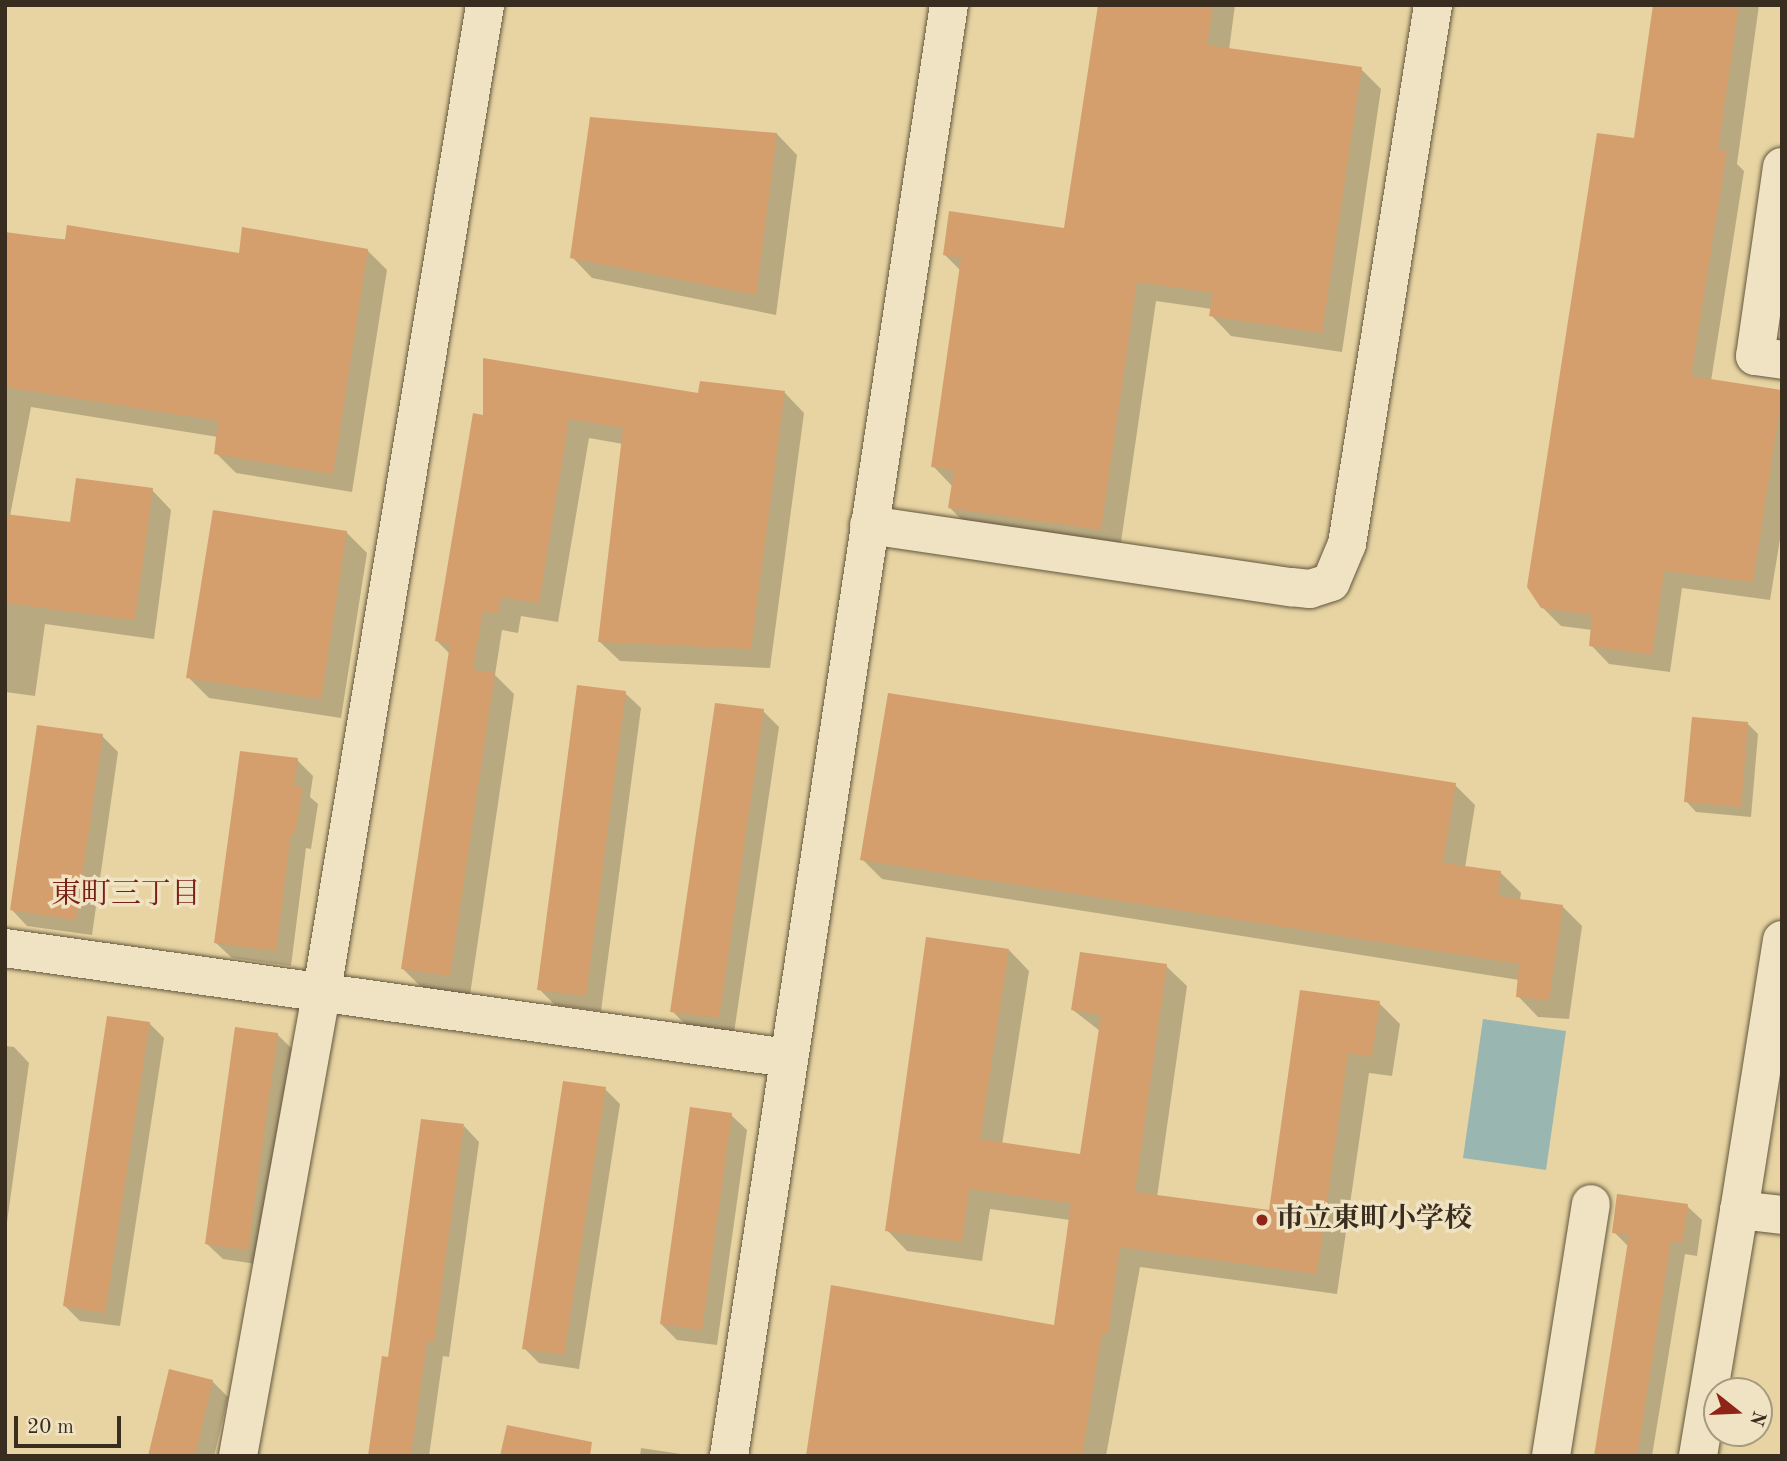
<!DOCTYPE html>
<html>
<head>
<meta charset="utf-8">
<style>
	body { margin:0 }
	#map { position:relative; width:1787px; height:1461px; overflow:hidden; background:#e7d4a2; font-family:"Old Standard TT","Noto Serif JP",serif }
	div>[style] { position:absolute }
	[style*='--x'] { left:calc(var(--x)*1px); top:calc(var(--y)*1px); width:calc(var(--w)*1px); rotate:calc(var(--a)*1deg) }
	.water>* { inset:0; background:#9ab6b0 }
	.shadow>* { inset:0; background:#0003 }
	.building>* { inset:0; background:#d49e6d }
	.roads { filter:drop-shadow(0 0 2px #64573f) drop-shadow(0 0 2px #64573f) }
	.minor>* { height:38px; margin:-19px; padding:0 19px; transform-origin:19px; border-radius:19px; background:#efe3c3 }
	.dots>* { width:19px; height:19px; translate:-50% -50%; box-sizing:border-box; border:4px solid #efe3c3; border-radius:50% }
	span { translate:-50% -50%; white-space:nowrap; text-align:center; line-height:1.15; -webkit-text-stroke:7px #efe3c3; paint-order:stroke }
	.poi-label { font-size:28px; color:#382d1e; font-weight:700 }
	.left { translate:0 -50%; text-align:left }
	.neighbourhood-label { font-size:30px; color:#7a1f14 }
	.frame { position:absolute; inset:0; border:7px solid #382d1e; pointer-events:none }
	.north { position:absolute; left:1703px; top:1377px; width:70px; height:70px; box-sizing:border-box; background:#efe3c3; border:2px solid #a69a81; border-radius:50%; rotate:108deg; font-size:19px; font-weight:700; line-height:28px; text-align:center; color:#382d1e }
	.north::after { content:''; display:block; margin:auto; width:24px; height:32px; background:#8f2418; clip-path:polygon(50% 0,100% 100%,50% 72%,0 100%) }
	.scale { position:absolute; left:14px; top:1416px; width:107px; height:32px; box-sizing:border-box; border:4px solid #382d1e; border-top:0; padding-left:9px; font-size:21px; line-height:24px; white-space:nowrap; color:#382d1e; -webkit-text-stroke:5px #efe3c3; paint-order:stroke }
</style>
</head>
<body>
<div id="map">
	<div class="water">
		<div style="clip-path:polygon(1483px 1019px,1566px 1031px,1546px 1170px,1463px 1158px)"></div>
	</div>
	<div class="shadow">
		<div style="clip-path:polygon(1100px 5px,1235px 5px,1229px 50px,1361px 69px,1381px 89px,1342px 352px,1231px 336px,1211px 315px,1212px 309px,1156px 301px,1120px 549px,970px 528px,950px 508px,953px 487px,933px 466px,961px 271px,945px 255px,1066px 230px)"></div>
		<div style="clip-path:polygon(1655px 5px,1759px 5px,1737px 164px,1744px 171px,1711px 381px,1782px 392px,1782px 527px,1770px 600px,1682px 588px,1670px 672px,1609px 664px,1591px 645px,1592px 630px,1561px 626px,1542px 607px,1636px 140px)"></div>
		<div style="clip-path:polygon(777px 134px,797px 155px,776px 315px,592px 278px,572px 257px)"></div>
		<div style="clip-path:polygon(5px 234px,240px 255px,368px 251px,387px 270px,352px 492px,236px 473px,216px 453px,218px 437px,31px 407px,10px 516px,72px 524px,152px 490px,171px 510px,154px 639px,45px 624px,35px 696px,5px 692px)"></div>
		<div style="clip-path:polygon(785px 393px,804px 413px,770px 668px,620px 661px,600px 642px,623px 444px,589px 438px,558px 622px,521px 616px,518px 633px,502px 630px,495px 675px,514px 694px,470px 995px,423px 989px,403px 969px,450px 654px,437px 641px,485px 417px,700px 395px)"></div>
		<div style="clip-path:polygon(346px 532px,367px 553px,341px 718px,209px 698px,188px 677px)"></div>
		<div style="clip-path:polygon(625px 693px,641px 708px,601px 1011px,555px 1005px,539px 989px)"></div>
		<div style="clip-path:polygon(763px 711px,779px 727px,734px 1033px,688px 1027px,672px 1011px)"></div>
		<div style="clip-path:polygon(1748px 724px,1758px 734px,1751px 817px,1696px 812px,1686px 801px)"></div>
		<div style="clip-path:polygon(102px 736px,118px 752px,92px 935px,27px 926px,12px 910px)"></div>
		<div style="clip-path:polygon(297px 760px,313px 776px,310px 797px,318px 804px,311px 849px,306px 848px,291px 966px,232px 958px,216px 943px)"></div>
		<div style="clip-path:polygon(1455px 785px,1475px 805px,1465px 868px,1501px 873px,1521px 893px,1520px 900px,1562px 906px,1582px 926px,1569px 1019px,1538px 1017px,1518px 996px,1519px 980px,882px 879px,862px 859px)"></div>
		<div style="clip-path:polygon(1009px 950px,1029px 971px,1002px 1145px,1081px 1156px,1100px 1031px,1073px 1010px,1166px 966px,1187px 986px,1157px 1197px,1271px 1212px,1302px 992px,1379px 1003px,1400px 1024px,1392px 1076px,1369px 1073px,1337px 1294px,1140px 1267px,1106px 1456px,809px 1456px,1055px 1327px,1070px 1220px,990px 1209px,982px 1261px,907px 1251px,887px 1230px)"></div>
		<div style="clip-path:polygon(149px 1023px,164px 1038px,120px 1326px,80px 1321px,65px 1306px)"></div>
		<div style="clip-path:polygon(277px 1034px,293px 1050px,263px 1265px,223px 1259px,207px 1244px)"></div>
		<div style="clip-path:polygon(5px 1046px,14px 1047px,29px 1063px,5px 1237px)"></div>
		<div style="clip-path:polygon(605px 1089px,620px 1104px,579px 1369px,539px 1363px,524px 1348px)"></div>
		<div style="clip-path:polygon(731px 1115px,747px 1130px,717px 1345px,677px 1340px,661px 1324px)"></div>
		<div style="clip-path:polygon(464px 1126px,479px 1142px,449px 1357px,443px 1356px,429px 1456px,370px 1456px,390px 1359px)"></div>
		<div style="clip-path:polygon(1687px 1206px,1702px 1220px,1697px 1256px,1685px 1254px,1652px 1456px,1595px 1456px,1628px 1246px,1614px 1232px)"></div>
		<div style="clip-path:polygon(212px 1381px,228px 1397px,214px 1456px,150px 1456px)"></div>
		<div style="clip-path:polygon(641px 1448px,681px 1454px,683px 1456px,640px 1456px)"></div>
	</div>
	<div class="building">
		<div style="clip-path:polygon(1098px 5px,1213px 5px,1207px 45px,1362px 67px,1322px 333px,1209px 316px,1213px 293px,1137px 282px,1101px 530px,948px 508px,954px 470px,931px 467px,961px 258px,943px 255px,949px 211px,1064px 228px)"></div>
		<div style="clip-path:polygon(1653px 5px,1739px 5px,1718px 150px,1727px 151px,1691px 376px,1782px 390px,1782px 394px,1753px 582px,1664px 571px,1652px 655px,1589px 646px,1592px 615px,1541px 608px,1527px 587px,1597px 133px,1634px 138px)"></div>
		<div style="clip-path:polygon(590px 117px,777px 133px,756px 295px,570px 258px)"></div>
		<div style="clip-path:polygon(67px 225px,239px 253px,242px 227px,368px 249px,333px 474px,214px 454px,218px 421px,5px 387px,5px 232px,65px 240px)"></div>
		<div style="clip-path:polygon(483px 358px,698px 393px,700px 381px,785px 391px,751px 649px,598px 642px,623px 428px,569px 419px,539px 603px,501px 597px,498px 614px,483px 611px,473px 670px,495px 673px,450px 976px,401px 969px,450px 644px,435px 641px,473px 413px,483px 415px)"></div>
		<div style="clip-path:polygon(76px 478px,153px 488px,135px 620px,5px 603px,5px 514px,70px 522px)"></div>
		<div style="clip-path:polygon(213px 510px,347px 531px,321px 699px,186px 678px)"></div>
		<div style="clip-path:polygon(577px 685px,626px 691px,586px 996px,537px 990px)"></div>
		<div style="clip-path:polygon(888px 693px,1456px 783px,1443px 863px,1501px 871px,1498px 896px,1563px 905px,1549px 1000px,1516px 997px,1519px 964px,860px 860px)"></div>
		<div style="clip-path:polygon(715px 703px,764px 709px,719px 1018px,670px 1012px)"></div>
		<div style="clip-path:polygon(1692px 717px,1748px 722px,1741px 807px,1684px 802px)"></div>
		<div style="clip-path:polygon(37px 725px,103px 734px,76px 920px,10px 910px)"></div>
		<div style="clip-path:polygon(240px 751px,298px 758px,294px 786px,303px 787px,295px 834px,291px 833px,276px 951px,214px 943px)"></div>
		<div style="clip-path:polygon(926px 937px,1009px 949px,980px 1139px,1080px 1154px,1101px 1015px,1071px 1010px,1080px 952px,1167px 964px,1135px 1192px,1269px 1210px,1300px 990px,1380px 1001px,1372px 1057px,1348px 1053px,1317px 1274px,1120px 1247px,1108px 1334px,1102px 1333px,1082px 1456px,806px 1456px,831px 1285px,1054px 1325px,1071px 1203px,969px 1189px,962px 1242px,885px 1231px)"></div>
		<div style="clip-path:polygon(107px 1016px,150px 1022px,105px 1313px,63px 1306px)"></div>
		<div style="clip-path:polygon(235px 1027px,278px 1033px,248px 1250px,205px 1244px)"></div>
		<div style="clip-path:polygon(563px 1081px,606px 1087px,564px 1355px,522px 1349px)"></div>
		<div style="clip-path:polygon(690px 1107px,732px 1113px,702px 1330px,660px 1324px)"></div>
		<div style="clip-path:polygon(421px 1119px,464px 1124px,434px 1342px,427px 1341px,411px 1456px,368px 1456px,382px 1356px,388px 1357px)"></div>
		<div style="clip-path:polygon(1617px 1194px,1688px 1204px,1683px 1242px,1671px 1241px,1637px 1456px,1594px 1456px,1629px 1235px,1612px 1233px)"></div>
		<div style="clip-path:polygon(169px 1369px,213px 1380px,195px 1456px,148px 1456px)"></div>
		<div style="clip-path:polygon(507px 1425px,592px 1442px,590px 1456px,500px 1456px)"></div>
	</div>
	<div class="roads">
		<div class="minor">
			<div style="--x:1782;--y:167;--w:191;--a:98.1"></div>
			<div style="--x:1755;--y:356;--w:27;--a:8"></div>
			<div style="--x:869;--y:525;--w:427;--a:8.4"></div>
			<div style="--x:1291;--y:587;--w:19;--a:6"></div>
			<div style="--x:1310;--y:589;--w:22;--a:-18"></div>
			<div style="--x:1331;--y:582;--w:41;--a:-67.2"></div>
			<div style="--x:1347;--y:544;--w:546;--a:-80.93"></div>
			<div style="--x:1782;--y:940;--w:273;--a:99"></div>
			<div style="--x:1739;--y:1210;--w:43;--a:6.6"></div>
			<div style="--x:5;--y:948;--w:791;--a:8"></div>
			<div style="--x:238;--y:1456;--w:473;--a:-79.8"></div>
			<div style="--x:322;--y:991;--w:999;--a:-80.61"></div>
			<div style="--x:729;--y:1456;--w:1468;--a:-81.38"></div>
			<div style="--x:1551;--y:1456;--w:255;--a:-81"></div>
			<div style="--x:1698;--y:1456;--w:249;--a:-80.5"></div>
		</div>
	</div>
	<div class="dots">
		<div style="left:1262px;top:1220px;background:#8f2418"></div>
	</div>
	<div class="poi-label">
		<span class="left" style="left:1276px;top:1220px">市立東町小学校</span>
	</div>
	<div class="neighbourhood-label">
		<span style="left:126px;top:895px">東町三丁目</span>
	</div>
	<div class="frame"></div>
	<div class="north">N</div>
	<div class="scale">20 m</div>
</div>
</body>
</html>
